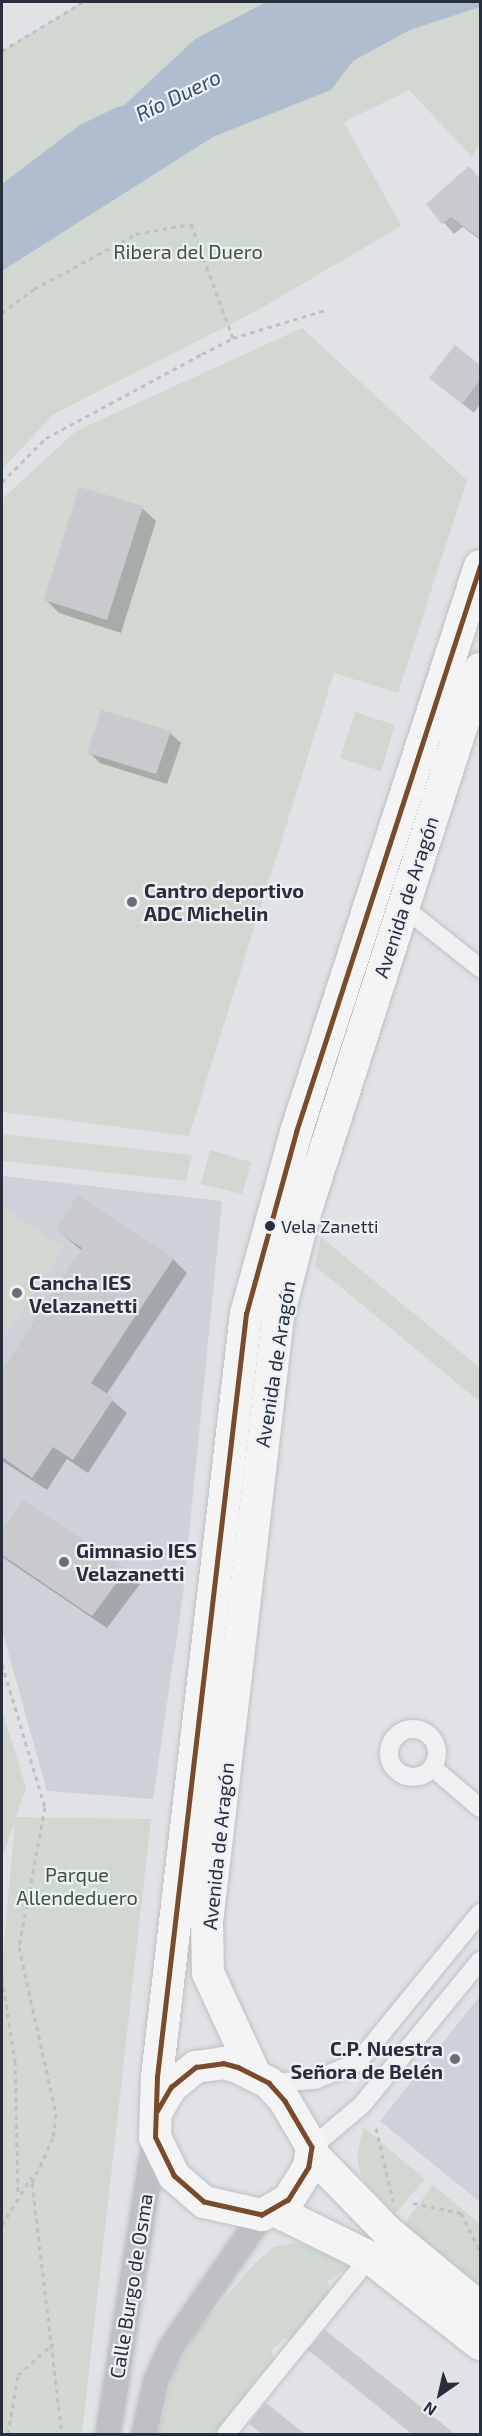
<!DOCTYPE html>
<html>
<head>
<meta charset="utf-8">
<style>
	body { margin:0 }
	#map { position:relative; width:482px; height:2436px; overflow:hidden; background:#e0e2e5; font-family:"Exo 2",sans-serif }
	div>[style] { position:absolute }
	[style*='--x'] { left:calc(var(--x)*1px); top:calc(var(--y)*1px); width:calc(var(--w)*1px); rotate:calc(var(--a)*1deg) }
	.built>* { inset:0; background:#ced1d8 }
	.green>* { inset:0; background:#d0d8d1 }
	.water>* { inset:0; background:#b0bdcf }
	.shadow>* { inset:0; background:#0003 }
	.river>* { height:32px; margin:-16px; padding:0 16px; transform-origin:16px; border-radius:16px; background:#b0bdcf }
	.building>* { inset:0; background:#c8cacd }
	.path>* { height:3px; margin-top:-1.5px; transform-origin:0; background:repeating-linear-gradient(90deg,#bec0c4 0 4.5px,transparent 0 9px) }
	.roads { filter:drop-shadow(0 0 2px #bec0c3) drop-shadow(0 0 2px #bec0c3) }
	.street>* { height:18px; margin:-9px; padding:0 9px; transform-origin:9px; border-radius:9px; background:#eff0f1 }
	.street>.ring { margin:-9px; padding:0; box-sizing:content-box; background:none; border:18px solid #eff0f1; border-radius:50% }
	.secondary>* { height:24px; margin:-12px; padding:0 12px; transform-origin:12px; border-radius:12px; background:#bec0c4 }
	.highway>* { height:32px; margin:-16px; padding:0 16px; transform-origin:16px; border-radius:16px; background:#f4f4f5 }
	.bus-1>* { height:4.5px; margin:-2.25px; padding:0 2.25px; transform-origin:2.25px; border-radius:2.25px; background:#7a4b2a }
	.dots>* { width:16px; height:16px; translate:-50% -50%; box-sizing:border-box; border:3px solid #edf0f4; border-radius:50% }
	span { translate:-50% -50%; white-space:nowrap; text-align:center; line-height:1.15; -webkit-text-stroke:4.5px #edf0f4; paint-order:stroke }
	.bus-label { font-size:18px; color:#282f3c }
	.left { translate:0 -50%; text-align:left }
	.park-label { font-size:20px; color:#3b5737 }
	.poi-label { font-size:20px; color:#282f3c; font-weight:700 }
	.right { translate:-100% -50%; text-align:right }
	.street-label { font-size:20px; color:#282f3c }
	.water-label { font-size:21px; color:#354c6d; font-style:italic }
	.frame { position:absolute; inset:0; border:3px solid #282f3c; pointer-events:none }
	.north { position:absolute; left:410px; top:2364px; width:60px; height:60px; -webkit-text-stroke:4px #edf0f4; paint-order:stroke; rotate:214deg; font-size:16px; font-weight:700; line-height:24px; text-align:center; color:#282f3c }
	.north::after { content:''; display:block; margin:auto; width:21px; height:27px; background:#282f3c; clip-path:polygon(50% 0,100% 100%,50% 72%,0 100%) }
</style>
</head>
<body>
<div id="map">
	<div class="built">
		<div style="clip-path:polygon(2px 1176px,222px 1201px,183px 1595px,153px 1799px,47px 1791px,2px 1630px)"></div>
		<div style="clip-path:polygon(480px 1996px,480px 2202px,380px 2121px)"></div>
	</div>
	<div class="green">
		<div style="clip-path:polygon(82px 2px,266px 2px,195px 39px,88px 139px,2px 204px,2px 51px)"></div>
		<div style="clip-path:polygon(480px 7px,480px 143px,472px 157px,409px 90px,344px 122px,401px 226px,258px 310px,54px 414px,2px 469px,2px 271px,213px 137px,331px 90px,353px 61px,410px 30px)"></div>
		<div style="clip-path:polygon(302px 328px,467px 480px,398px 693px,334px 673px,189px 1136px,2px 1112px,2px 499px,76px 431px)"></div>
		<div style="clip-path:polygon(355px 712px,395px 725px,381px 771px,340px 758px)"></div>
		<div style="clip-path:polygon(2px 1134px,192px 1155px,186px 1181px,2px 1161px)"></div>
		<div style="clip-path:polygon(210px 1150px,251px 1162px,242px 1194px,201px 1184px)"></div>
		<div style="clip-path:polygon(2px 1206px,63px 1248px,3px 1339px,2px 1338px)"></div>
		<div style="clip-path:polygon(321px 1237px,480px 1368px,480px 1402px,315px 1266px)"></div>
		<div style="clip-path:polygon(2px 1710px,26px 1787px,16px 1817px,151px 1819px,82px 2434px,2px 2434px,2px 1967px,15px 1820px,2px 1859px)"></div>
		<div style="clip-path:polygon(363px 2127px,425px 2179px,395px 2214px,361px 2178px,357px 2157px)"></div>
		<div style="clip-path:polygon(433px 2185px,480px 2224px,480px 2291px,402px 2227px)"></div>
		<div style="clip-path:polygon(296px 2243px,334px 2253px,352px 2265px,328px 2281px,329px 2294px,311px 2324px,297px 2328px,296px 2341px,284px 2338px,272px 2350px,274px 2365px,258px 2378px,230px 2424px,217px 2434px,158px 2434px,174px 2372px,196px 2332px,255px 2263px,274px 2247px)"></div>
	</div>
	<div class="water">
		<div style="clip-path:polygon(266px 2px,480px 2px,480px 7px,410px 30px,353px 61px,331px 90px,213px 137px,2px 271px,2px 204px,88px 139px,195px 39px)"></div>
	</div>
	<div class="shadow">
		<div style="clip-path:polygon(469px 168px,480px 180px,480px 240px,463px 227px,454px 234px,428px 205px)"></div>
		<div style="clip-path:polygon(455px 347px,480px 366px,480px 404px,474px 413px,431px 378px)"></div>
		<div style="clip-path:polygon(142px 508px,156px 521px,121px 633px,59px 613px,45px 599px)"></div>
		<div style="clip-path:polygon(170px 733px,181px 743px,167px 784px,100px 763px,89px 752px)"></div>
		<div style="clip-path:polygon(57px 1230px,173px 1259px,187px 1273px,106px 1395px,127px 1413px,88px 1473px,67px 1459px,47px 1490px,2px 1461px,2px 1372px,82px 1251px)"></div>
		<div style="clip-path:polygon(23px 1501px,140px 1584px,107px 1628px,2px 1557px,2px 1533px)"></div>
		<div style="clip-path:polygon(326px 2332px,453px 2434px,413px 2434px,318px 2357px)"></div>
		<div style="clip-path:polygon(266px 2405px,303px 2434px,263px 2434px,258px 2431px)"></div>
	</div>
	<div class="river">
		<div style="--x:2;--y:204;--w:108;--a:-37.1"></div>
		<div style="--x:88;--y:139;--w:39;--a:-26"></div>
	</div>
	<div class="building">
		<div style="clip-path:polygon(469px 166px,480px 179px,480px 238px,451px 217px,442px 224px,426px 204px)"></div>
		<div style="clip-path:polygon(455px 345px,480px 365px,480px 380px,462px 404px,429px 378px)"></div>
		<div style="clip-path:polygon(79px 487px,143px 506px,107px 620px,44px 600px)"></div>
		<div style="clip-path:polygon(101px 710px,171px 731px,156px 774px,87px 753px)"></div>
		<div style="clip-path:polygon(78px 1195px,174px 1258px,91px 1383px,114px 1398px,73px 1460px,53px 1447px,32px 1478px,2px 1457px,2px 1370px,82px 1248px,55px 1230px)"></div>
		<div style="clip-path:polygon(23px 1499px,127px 1569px,92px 1616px,2px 1555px,2px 1531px)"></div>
		<div style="clip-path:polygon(325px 2330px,455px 2434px,412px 2434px,308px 2350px)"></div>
		<div style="clip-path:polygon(266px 2403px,305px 2434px,262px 2434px,249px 2424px)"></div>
	</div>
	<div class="path">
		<div style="--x:2;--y:51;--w:95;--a:-31.2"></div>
		<div style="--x:2;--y:313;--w:40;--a:-37"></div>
		<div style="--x:34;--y:289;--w:116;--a:-28.3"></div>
		<div style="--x:136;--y:234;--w:56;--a:-10.3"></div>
		<div style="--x:191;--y:224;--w:121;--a:69.8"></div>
		<div style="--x:2;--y:482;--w:62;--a:-45"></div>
		<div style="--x:46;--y:438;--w:177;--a:-28.3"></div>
		<div style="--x:202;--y:354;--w:35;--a:-27"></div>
		<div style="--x:233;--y:338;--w:96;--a:-16.9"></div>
		<div style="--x:2;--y:1664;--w:149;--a:73.3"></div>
		<div style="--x:45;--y:1807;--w:142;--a:100.5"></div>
		<div style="--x:19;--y:1947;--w:171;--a:77.5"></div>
		<div style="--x:56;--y:2114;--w:24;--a:97"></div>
		<div style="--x:53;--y:2138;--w:50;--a:115"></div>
		<div style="--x:32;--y:2183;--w:253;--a:83.2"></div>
		<div style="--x:2;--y:1978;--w:84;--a:81.1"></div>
		<div style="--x:15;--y:2061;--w:131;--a:88.7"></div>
		<div style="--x:376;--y:2128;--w:75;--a:76.9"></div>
		<div style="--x:413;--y:2203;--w:49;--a:11.8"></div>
		<div style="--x:461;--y:2213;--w:42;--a:63.4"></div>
		<div style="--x:2;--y:2225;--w:57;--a:-58.5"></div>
		<div style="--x:8;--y:2434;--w:60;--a:-80.4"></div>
		<div style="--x:18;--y:2375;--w:48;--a:-41.6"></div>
	</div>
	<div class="roads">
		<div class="street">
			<div style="--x:403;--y:900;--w:6;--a:99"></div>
			<div style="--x:402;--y:906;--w:100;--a:38.5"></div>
			<div class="ring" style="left:389px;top:1729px;width:30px;height:30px"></div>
			<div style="--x:432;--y:1767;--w:63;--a:40.5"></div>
			<div style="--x:269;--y:2083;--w:46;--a:-3.7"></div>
			<div style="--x:315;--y:2080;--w:47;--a:-22.7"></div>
			<div style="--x:358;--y:2062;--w:193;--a:-50.7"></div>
			<div style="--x:312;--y:2147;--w:65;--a:-40"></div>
			<div style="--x:362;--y:2105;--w:186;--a:-50.7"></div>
			<div style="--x:226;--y:2434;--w:213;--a:-50.9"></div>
		</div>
		<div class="secondary">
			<div style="--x:108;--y:2434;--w:301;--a:-81"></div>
			<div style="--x:144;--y:2434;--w:54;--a:-77.2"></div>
			<div style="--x:156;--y:2381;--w:37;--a:-66"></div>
			<div style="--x:171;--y:2347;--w:160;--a:-55.4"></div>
		</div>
		<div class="highway">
			<div style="--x:255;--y:2075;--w:112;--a:-114.7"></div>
			<div style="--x:208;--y:1973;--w:51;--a:-91.1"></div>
			<div style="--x:207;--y:1922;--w:609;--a:-83.31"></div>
			<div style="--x:278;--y:1317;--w:101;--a:-75.7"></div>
			<div style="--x:303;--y:1219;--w:578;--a:-72.16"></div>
			<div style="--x:157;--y:2111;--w:28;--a:-60"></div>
			<div style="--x:171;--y:2087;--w:32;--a:-39"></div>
			<div style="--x:196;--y:2067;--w:27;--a:-8"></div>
			<div style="--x:223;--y:2063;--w:16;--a:15"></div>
			<div style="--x:238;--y:2067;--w:35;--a:27"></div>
			<div style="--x:269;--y:2083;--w:24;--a:48"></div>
			<div style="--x:285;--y:2101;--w:53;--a:59.6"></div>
			<div style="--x:312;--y:2147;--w:20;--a:99"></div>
			<div style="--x:309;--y:2167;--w:39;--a:122"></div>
			<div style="--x:288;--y:2200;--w:30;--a:150"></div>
			<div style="--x:262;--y:2215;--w:59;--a:-167.4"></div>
			<div style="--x:204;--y:2202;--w:40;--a:-139"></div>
			<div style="--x:174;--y:2176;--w:43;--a:-116"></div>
			<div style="--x:155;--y:2137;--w:60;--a:-88.1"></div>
			<div style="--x:157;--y:2077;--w:768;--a:-83.35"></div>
			<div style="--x:246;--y:1314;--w:189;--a:-74.6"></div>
			<div style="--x:296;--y:1132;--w:595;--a:-71.99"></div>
			<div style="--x:313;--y:2155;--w:106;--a:45.8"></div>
			<div style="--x:387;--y:2231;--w:121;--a:39.6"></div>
			<div style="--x:274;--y:2210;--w:106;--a:26.3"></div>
			<div style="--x:369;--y:2257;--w:141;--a:38.1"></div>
		</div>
	</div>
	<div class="bus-1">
		<div style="--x:157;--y:2111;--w:28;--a:-60"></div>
		<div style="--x:171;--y:2087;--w:32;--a:-39"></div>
		<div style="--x:196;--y:2067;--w:27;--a:-8"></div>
		<div style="--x:223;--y:2063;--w:16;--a:15"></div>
		<div style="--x:238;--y:2067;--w:35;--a:27"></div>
		<div style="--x:269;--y:2083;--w:24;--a:48"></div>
		<div style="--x:285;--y:2101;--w:53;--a:59.6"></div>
		<div style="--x:312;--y:2147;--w:20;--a:99"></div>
		<div style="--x:309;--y:2167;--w:39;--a:122"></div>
		<div style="--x:288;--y:2200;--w:30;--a:150"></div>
		<div style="--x:262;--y:2215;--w:59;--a:-167.4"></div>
		<div style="--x:204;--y:2202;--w:40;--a:-139"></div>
		<div style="--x:174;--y:2176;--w:43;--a:-116"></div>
		<div style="--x:155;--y:2137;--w:60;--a:-88.1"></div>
		<div style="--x:157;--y:2077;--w:768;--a:-83.35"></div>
		<div style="--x:246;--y:1314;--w:189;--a:-74.6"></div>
		<div style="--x:296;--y:1132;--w:595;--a:-71.99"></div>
	</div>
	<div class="dots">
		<div style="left:132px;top:902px;background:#686e77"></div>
		<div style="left:270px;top:1226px;background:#282f3c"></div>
		<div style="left:17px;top:1293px;background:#686e77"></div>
		<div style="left:64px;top:1562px;background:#686e77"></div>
		<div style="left:455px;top:2059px;background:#686e77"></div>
	</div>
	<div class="bus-label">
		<span class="left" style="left:281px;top:1226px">Vela Zanetti</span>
	</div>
	<div class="park-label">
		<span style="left:188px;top:251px">Ribera del Duero</span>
		<span style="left:77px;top:1886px">Parque<br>Allendeduero</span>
	</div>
	<div class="poi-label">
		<span class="left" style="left:144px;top:902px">Cantro deportivo<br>ADC Michelin</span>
		<span class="left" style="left:29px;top:1294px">Cancha IES<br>Velazanetti</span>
		<span class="left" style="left:76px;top:1562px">Gimnasio IES<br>Velazanetti</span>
		<span class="right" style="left:443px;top:2060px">C.P. Nuestra<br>Señora de Belén</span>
	</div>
	<div class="street-label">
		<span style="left:406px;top:897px;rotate:-72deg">Avenida de Aragón</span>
		<span style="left:275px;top:1364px;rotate:-81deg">Avenida de Aragón</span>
		<span style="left:218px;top:1846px;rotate:-84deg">Avenida de Aragón</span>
		<span style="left:131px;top:2286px;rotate:-81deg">Calle Burgo de Osma</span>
	</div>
	<div class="water-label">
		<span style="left:178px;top:95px;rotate:-26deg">Río Duero</span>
	</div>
	<div class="frame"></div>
	<div class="north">N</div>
</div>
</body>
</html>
